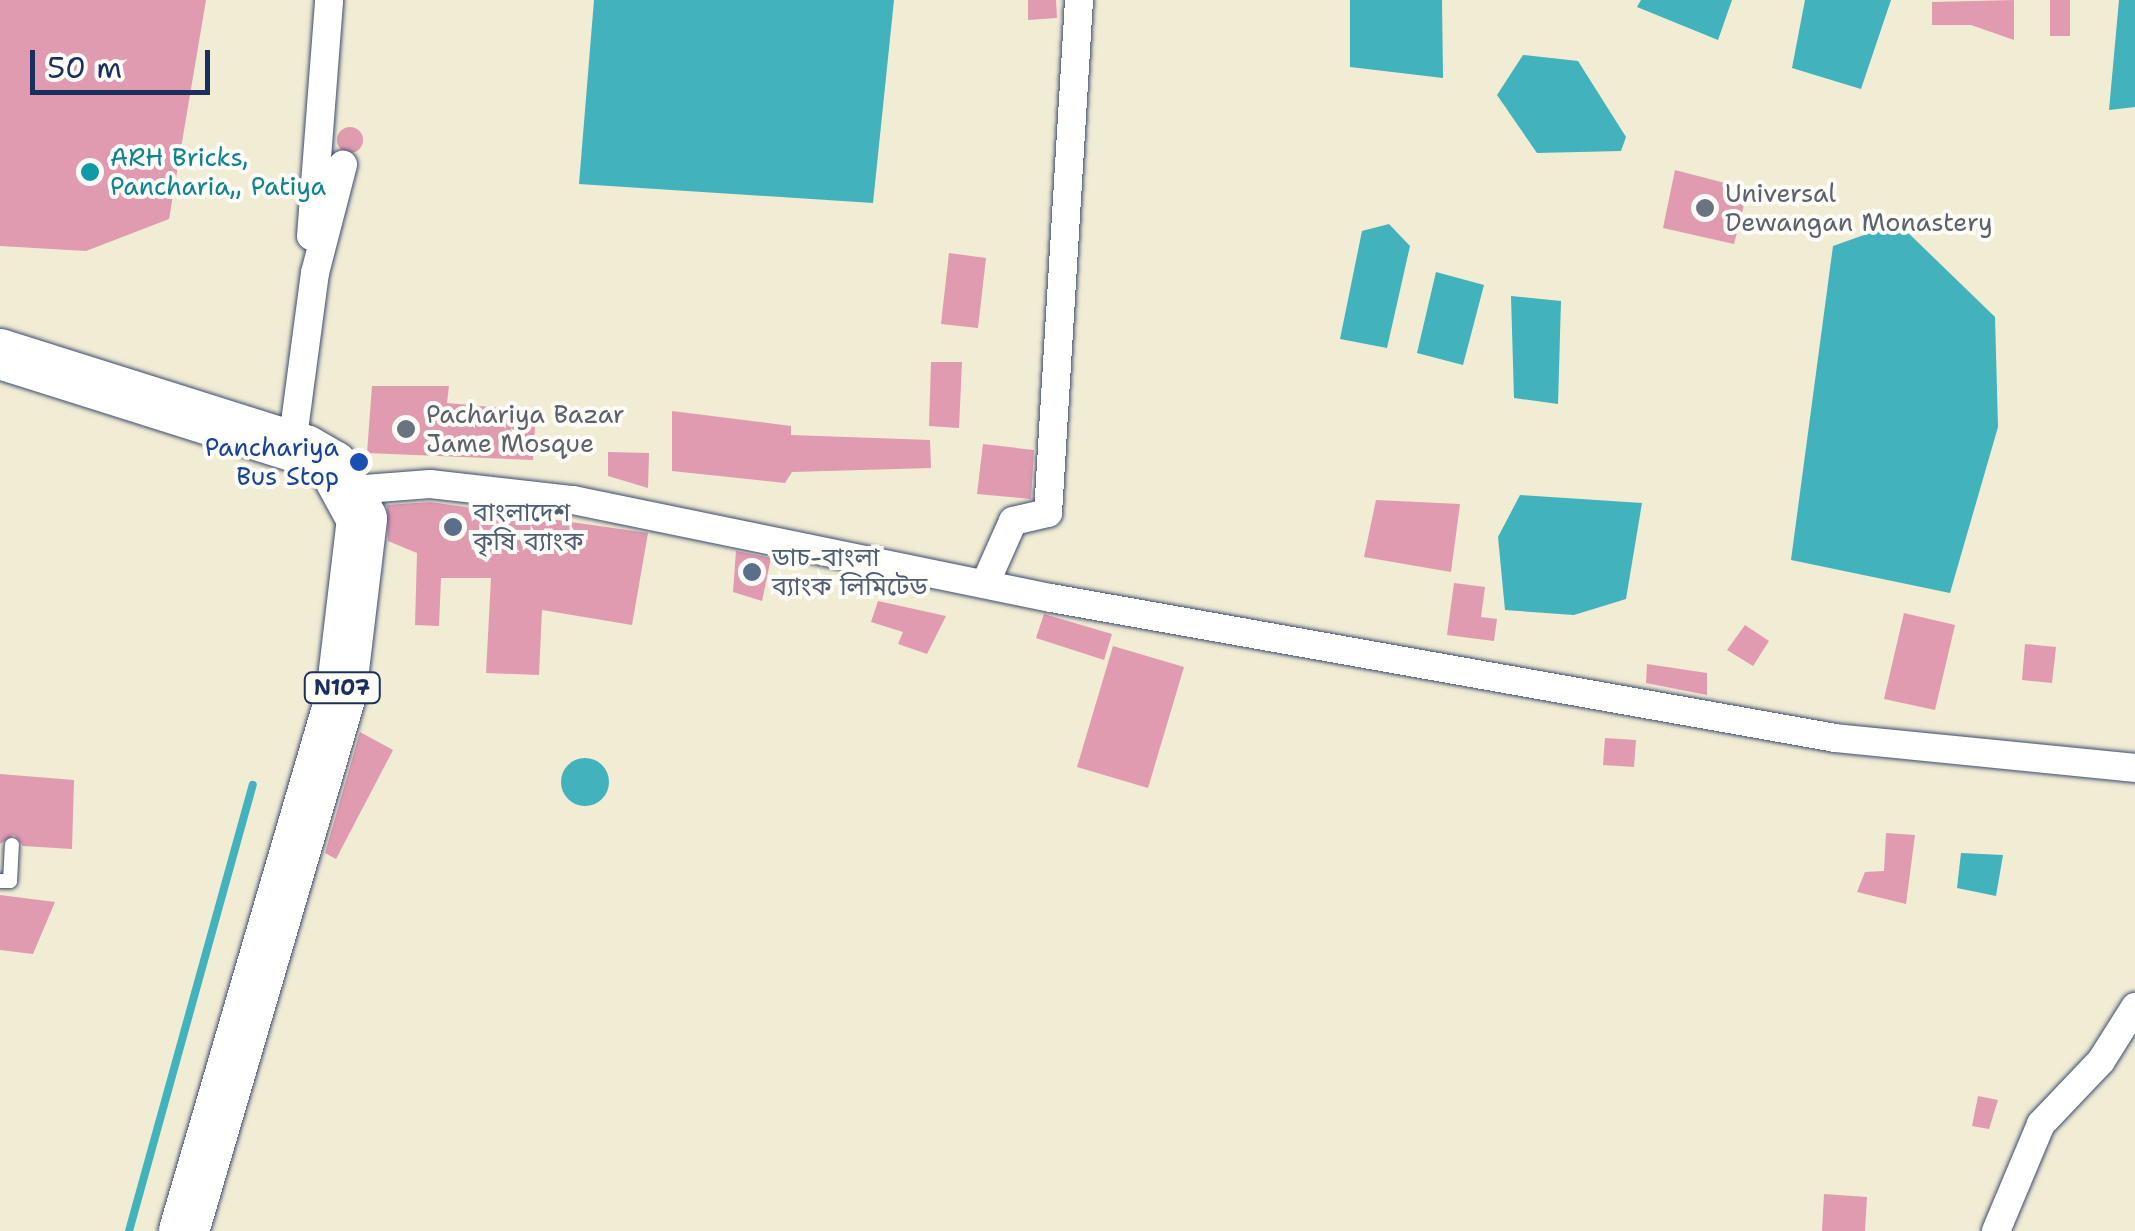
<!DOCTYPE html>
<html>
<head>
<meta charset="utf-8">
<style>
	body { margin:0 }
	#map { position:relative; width:2135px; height:1231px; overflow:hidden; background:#f1ecd4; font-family:"Shantell Sans","Noto Sans Bengali",sans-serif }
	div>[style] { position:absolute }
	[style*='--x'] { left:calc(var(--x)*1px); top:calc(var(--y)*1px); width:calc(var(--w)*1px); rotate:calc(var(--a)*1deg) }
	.water>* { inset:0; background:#42b2bc }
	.round { border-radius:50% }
	.stream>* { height:8px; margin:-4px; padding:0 4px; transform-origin:4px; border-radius:4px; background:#42b2bc }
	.building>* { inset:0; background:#e09bb0 }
	.roads { filter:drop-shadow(0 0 2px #3b4b70) drop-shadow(0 0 2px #3b4b70) }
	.lane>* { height:14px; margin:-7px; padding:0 7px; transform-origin:7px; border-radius:7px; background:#fff }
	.street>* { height:28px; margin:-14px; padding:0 14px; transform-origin:14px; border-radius:14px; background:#fff }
	.highway>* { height:50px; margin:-25px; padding:0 25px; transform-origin:25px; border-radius:25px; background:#fff }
	.dots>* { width:28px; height:28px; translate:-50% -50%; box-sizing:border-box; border:5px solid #fdfcf7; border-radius:50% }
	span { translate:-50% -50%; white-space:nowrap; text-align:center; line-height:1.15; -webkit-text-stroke:8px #fdfcf7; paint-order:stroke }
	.shield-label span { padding:2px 8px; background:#fdfcf7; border:2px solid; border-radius:8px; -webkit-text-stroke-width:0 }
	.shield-label { font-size:22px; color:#1b2f5e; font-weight:700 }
	.culture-label { font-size:25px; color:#0d838f }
	.left { translate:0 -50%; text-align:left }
	.worship-label { font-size:25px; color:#5b616d }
	.transit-label { font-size:25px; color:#164399 }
	.right { translate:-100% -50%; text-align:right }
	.service-label { font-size:25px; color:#4e5e75 }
	.scale { position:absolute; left:30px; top:50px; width:180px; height:45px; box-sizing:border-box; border:5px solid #1b2f5e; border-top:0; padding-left:12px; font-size:30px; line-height:35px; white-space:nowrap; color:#1b2f5e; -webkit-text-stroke:8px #fdfcf7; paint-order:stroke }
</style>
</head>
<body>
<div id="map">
	<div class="water">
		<div style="clip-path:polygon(594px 0,894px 0,873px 203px,579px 184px)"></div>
		<div style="clip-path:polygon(1350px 0,1442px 0,1443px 78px,1350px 67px)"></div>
		<div style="clip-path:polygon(1641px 0,1732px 0,1718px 40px,1637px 7px)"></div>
		<div style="clip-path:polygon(1805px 0,1891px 0,1861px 89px,1792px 68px)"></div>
		<div style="clip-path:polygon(2119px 0,2135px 0,2135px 107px,2109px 110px)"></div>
		<div style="clip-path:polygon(1523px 55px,1578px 61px,1626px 137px,1621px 151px,1537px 153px,1497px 95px)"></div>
		<div style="clip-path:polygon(1898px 223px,1995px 317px,1998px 427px,1950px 593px,1791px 560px,1833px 246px)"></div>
		<div style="clip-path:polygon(1389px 224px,1410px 246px,1387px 348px,1340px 339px,1362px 231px)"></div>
		<div style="clip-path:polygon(1436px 272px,1484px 285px,1463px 365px,1417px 353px)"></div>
		<div style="clip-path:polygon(1511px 296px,1561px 301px,1558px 404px,1514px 398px)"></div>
		<div style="clip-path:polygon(1520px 495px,1642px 503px,1626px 599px,1574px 615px,1505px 610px,1498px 537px)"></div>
		<div class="round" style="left:561px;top:758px;width:48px;height:48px"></div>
		<div style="clip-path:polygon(1961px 853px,2003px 855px,1996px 896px,1957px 888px)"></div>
	</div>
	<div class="stream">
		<div style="--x:129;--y:1231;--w:463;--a:-74.5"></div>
	</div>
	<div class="building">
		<div style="clip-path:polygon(0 0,206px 0,169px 219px,86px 251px,0 246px)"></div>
		<div style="clip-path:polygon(1028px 0,1056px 0,1057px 18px,1028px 20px)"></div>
		<div style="clip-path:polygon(2014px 0,2014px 40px,1971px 25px,1932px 25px,1932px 2px)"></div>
		<div style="clip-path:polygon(2050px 0,2070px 0,2070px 36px,2050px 36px)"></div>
		<div class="round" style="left:337px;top:127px;width:26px;height:26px"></div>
		<div style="clip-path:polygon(1675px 170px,1748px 189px,1734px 244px,1663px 228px)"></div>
		<div style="clip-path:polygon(949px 253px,986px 258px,978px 328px,941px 324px)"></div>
		<div style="clip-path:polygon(931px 362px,962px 362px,959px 428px,929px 426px)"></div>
		<div style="clip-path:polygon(372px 386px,449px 386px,447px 403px,536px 411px,533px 460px,367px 453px)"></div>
		<div style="clip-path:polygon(672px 411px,791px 426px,791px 435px,930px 440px,931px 468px,792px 472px,785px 483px,672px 471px)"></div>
		<div style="clip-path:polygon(983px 444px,1034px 450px,1031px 499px,977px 494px)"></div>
		<div style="clip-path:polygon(608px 452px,649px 453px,648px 488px,608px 476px)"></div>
		<div style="clip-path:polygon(1376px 500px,1460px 504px,1451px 572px,1364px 557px)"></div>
		<div style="clip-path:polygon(430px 502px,648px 533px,632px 625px,542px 610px,539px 675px,486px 673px,491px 578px,441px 578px,439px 626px,415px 625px,417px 553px,388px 541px,387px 505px)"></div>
		<div style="clip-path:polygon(736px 551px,771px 558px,762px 601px,733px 592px)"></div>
		<div style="clip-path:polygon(849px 574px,870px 579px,869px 596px,848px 594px)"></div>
		<div style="clip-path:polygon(1454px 583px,1485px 587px,1481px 617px,1497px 619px,1494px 641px,1447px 635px)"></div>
		<div style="clip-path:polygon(878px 601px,946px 616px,927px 654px,898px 644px,903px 632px,871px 622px)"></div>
		<div style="clip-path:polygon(1904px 613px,1955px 625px,1935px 710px,1884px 699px)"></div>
		<div style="clip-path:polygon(1044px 614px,1112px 634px,1104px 660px,1036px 638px)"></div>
		<div style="clip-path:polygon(1745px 625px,1769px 641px,1753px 666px,1727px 650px)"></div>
		<div style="clip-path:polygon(2025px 644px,2056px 647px,2052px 683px,2022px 680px)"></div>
		<div style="clip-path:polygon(1113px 646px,1184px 667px,1148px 788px,1077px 767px)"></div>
		<div style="clip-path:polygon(1647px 664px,1707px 673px,1707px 695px,1646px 683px)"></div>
		<div style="clip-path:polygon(360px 732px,393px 750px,336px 859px,325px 853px)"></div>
		<div style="clip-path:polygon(1605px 738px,1636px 740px,1634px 767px,1603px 765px)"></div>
		<div style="clip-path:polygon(0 774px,74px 780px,72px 849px,23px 846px,14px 835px,0 844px)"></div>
		<div style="clip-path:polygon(1886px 833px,1915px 835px,1906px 904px,1857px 892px,1865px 872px,1884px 871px)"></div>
		<div style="clip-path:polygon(0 895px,55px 902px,33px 954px,0 950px)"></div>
		<div style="clip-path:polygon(1978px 1096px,1998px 1100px,1989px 1129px,1972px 1126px)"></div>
		<div style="clip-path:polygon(1824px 1194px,1867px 1197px,1865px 1231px,1822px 1231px)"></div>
	</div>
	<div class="roads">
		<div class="lane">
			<div style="--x:0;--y:881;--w:10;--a:0"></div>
			<div style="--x:10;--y:881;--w:36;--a:-87"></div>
		</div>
		<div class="street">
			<div style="--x:311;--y:236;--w:237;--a:-85.6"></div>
			<div style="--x:292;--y:445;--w:174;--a:-82.4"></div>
			<div style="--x:315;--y:273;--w:112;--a:-75.5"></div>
			<div style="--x:352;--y:490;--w:78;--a:-4.4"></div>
			<div style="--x:430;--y:484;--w:144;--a:6.4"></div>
			<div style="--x:573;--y:500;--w:488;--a:11.6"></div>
			<div style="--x:1051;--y:598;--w:796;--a:10.12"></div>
			<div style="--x:1835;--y:738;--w:301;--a:5.7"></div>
			<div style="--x:985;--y:584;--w:69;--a:-66"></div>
			<div style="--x:1013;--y:521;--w:36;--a:-13"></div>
			<div style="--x:1048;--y:513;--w:514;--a:-86.54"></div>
			<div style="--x:1996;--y:1231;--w:116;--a:-67.2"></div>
			<div style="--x:2041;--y:1124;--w:87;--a:-46.4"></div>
			<div style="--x:2101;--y:1061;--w:64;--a:-57.8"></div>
		</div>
		<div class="highway">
			<div style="--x:0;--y:354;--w:320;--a:17.5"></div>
			<div style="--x:305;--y:450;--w:32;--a:30"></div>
			<div style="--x:333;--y:466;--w:60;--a:61.3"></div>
			<div style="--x:362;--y:519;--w:177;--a:96.8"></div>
			<div style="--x:341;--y:695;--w:559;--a:106.33"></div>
		</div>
	</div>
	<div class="dots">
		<div style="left:90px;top:172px;background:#0f9aa8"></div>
		<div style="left:1705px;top:208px;background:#6b7280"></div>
		<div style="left:406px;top:429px;background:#6b7280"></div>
		<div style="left:359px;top:462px;background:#1a4fb4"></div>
		<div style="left:453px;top:527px;background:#5c6f8a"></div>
		<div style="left:752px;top:572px;background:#5c6f8a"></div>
	</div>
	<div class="shield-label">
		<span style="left:342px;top:688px">N107</span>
	</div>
	<div class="culture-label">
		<span class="left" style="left:110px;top:172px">ARH Bricks,<br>Pancharia,, Patiya</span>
	</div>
	<div class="worship-label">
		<span class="left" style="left:1725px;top:208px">Universal<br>Dewangan Monastery</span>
		<span class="left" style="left:426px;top:429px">Pachariya Bazar<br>Jame Mosque</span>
	</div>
	<div class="transit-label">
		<span class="right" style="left:339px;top:462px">Panchariya<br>Bus Stop</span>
	</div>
	<div class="service-label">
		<span class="left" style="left:473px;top:527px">বাংলাদেশ<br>কৃষি ব্যাংক</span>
		<span class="left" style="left:772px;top:572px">ডাচ-বাংলা<br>ব্যাংক লিমিটেড</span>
	</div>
	<div class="scale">50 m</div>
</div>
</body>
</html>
